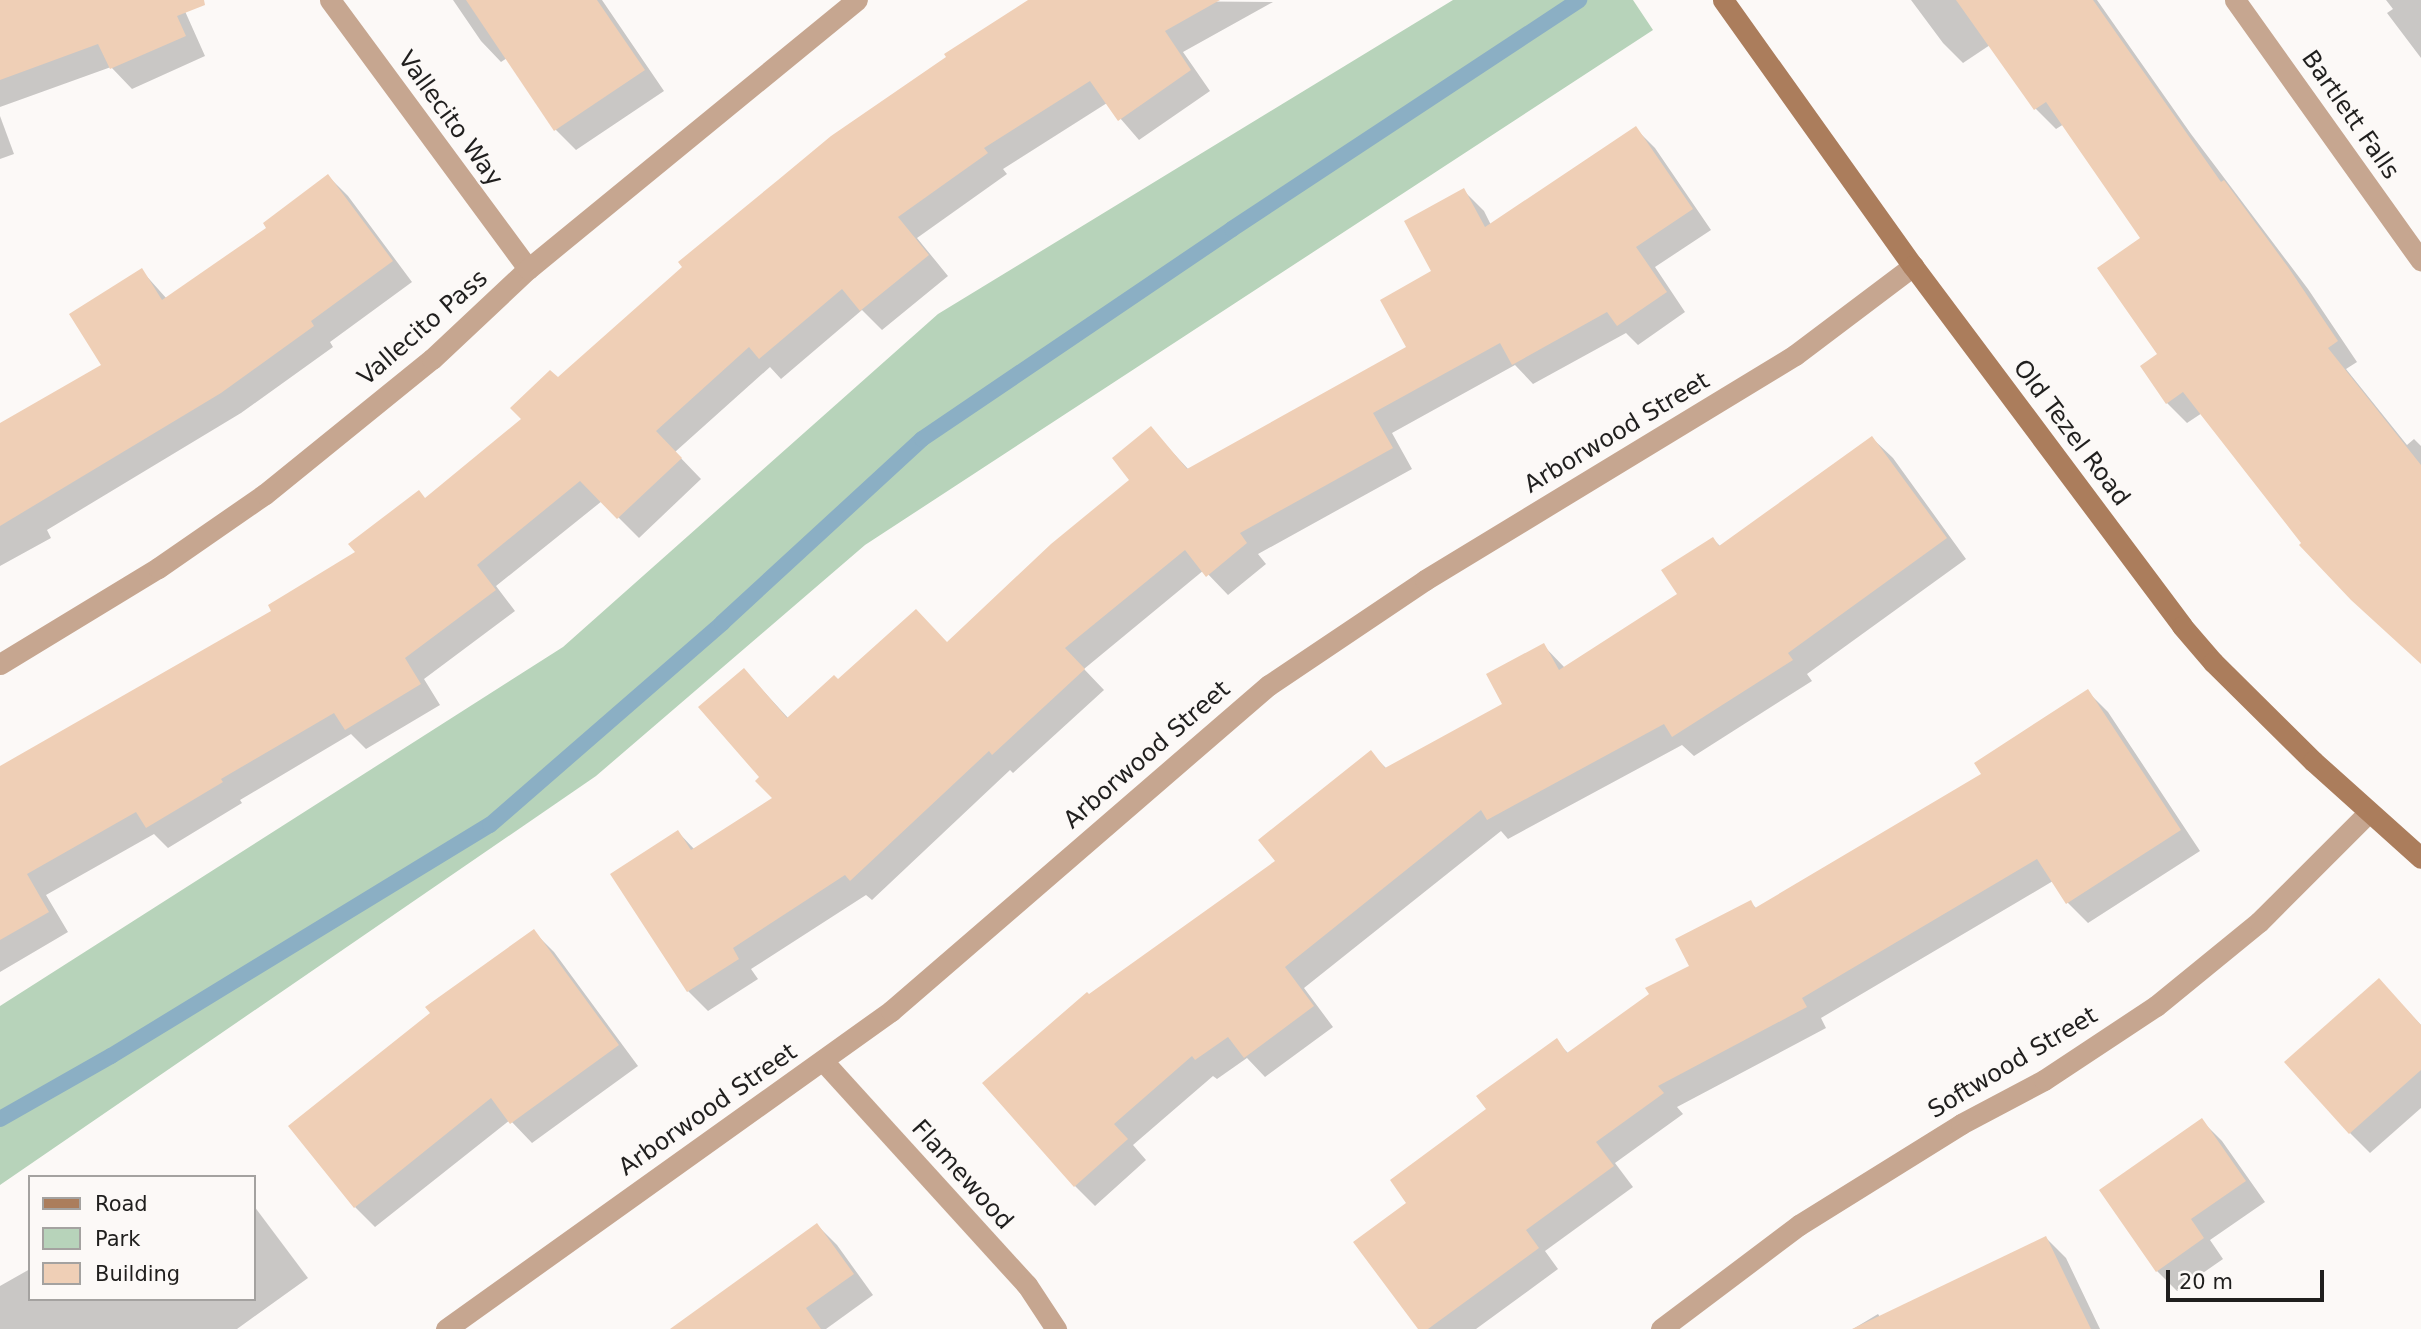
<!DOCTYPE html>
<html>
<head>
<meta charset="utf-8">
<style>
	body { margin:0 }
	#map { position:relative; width:2421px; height:1329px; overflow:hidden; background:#fcf9f7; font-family:"DejaVu Sans",sans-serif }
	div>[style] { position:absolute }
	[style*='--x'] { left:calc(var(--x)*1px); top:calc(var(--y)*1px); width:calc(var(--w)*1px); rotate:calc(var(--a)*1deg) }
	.green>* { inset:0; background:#b7d3ba }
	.shadow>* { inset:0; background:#0003 }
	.stream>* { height:16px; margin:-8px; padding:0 8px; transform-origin:8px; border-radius:8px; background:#8bafc4 }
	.building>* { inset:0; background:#efcfb6 }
	.street>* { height:21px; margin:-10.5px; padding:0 10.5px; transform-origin:10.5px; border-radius:10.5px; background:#c6a690 }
	.secondary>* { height:21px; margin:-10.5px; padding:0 10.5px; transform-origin:10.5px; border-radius:10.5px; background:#ab7d5c }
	span { translate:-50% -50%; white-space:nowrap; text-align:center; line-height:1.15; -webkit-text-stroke:5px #fcf9f7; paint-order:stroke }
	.street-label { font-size:24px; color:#201f1e }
	.legend { position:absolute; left:28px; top:1175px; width:228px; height:126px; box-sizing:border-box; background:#fcf9f7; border:2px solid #a4a2a0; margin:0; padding:9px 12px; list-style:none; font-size:21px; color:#201f1e }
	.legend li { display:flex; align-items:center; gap:14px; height:35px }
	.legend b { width:35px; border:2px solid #a4a2a0 }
	.scale { position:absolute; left:2166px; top:1270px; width:158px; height:32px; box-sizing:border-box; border:4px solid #201f1e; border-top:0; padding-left:9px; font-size:21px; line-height:24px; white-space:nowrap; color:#201f1e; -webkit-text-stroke:5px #fcf9f7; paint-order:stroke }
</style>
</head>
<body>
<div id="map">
	<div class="green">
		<div style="clip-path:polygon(1453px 0,1633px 0,1653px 30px,865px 545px,596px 776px,0 1185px,0 1006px,563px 647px,938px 314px)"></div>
	</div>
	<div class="shadow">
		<div style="clip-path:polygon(0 0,180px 0,205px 56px,132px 89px,111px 67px,0 107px)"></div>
		<div style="clip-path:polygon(453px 0,602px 0,664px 91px,576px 150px,556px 130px,507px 58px,501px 62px,481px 41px)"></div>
		<div style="clip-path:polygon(1031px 0,1273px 2px,1183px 52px,1210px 91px,1139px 140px,1107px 103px,1003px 169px,1007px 174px,917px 238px,948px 276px,882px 330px,862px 310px,781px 379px,770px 367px,675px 452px,701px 479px,639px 538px,602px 501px,496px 586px,515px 611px,424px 679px,440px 705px,366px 749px,351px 734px,240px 800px,242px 803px,168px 848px,154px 834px,46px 895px,68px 932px,0 972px,0 770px,274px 612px,358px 553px,524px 420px,558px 380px)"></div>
		<div style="clip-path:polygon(1911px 0,2097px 0,2191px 134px,2308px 289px,2357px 362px,2346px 369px,2407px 445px,2414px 439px,2421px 446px,2421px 663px,2304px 543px,2202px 413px,2187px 423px,2167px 403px,2143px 239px,2064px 124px,2056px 129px,2036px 109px,1990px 45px,1963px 63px,1943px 43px)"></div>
		<div style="clip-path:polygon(2386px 0,2421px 0,2421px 58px,2387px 13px,2393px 9px)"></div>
		<div style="clip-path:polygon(0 116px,14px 154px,0 159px)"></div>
		<div style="clip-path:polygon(1635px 128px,1655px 148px,1711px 230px,1655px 267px,1685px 312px,1638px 345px,1626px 333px,1533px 384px,1515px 365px,1392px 433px,1412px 469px,1258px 554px,1266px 564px,1228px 595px,1204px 570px,1084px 669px,1104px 690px,1013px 773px,1010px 770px,872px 900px,866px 895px,751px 969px,758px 979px,708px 1011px,688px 991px,612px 875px,678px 832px,695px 850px,774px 798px,761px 777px,744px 670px,789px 719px,838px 681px,947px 644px,1131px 480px,1151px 429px,1189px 470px,1408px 348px,1464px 191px,1484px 211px,1491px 225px)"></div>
		<div style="clip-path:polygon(328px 176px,348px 196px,412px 282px,330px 342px,333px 347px,241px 413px,47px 530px,51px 538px,0 566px,0 425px,103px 365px,142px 271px,167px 299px,269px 228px)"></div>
		<div style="clip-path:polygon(1872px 438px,1893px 458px,1966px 559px,1807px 674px,1812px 681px,1694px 756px,1682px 745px,1508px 839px,1501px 831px,1304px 988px,1333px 1027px,1265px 1077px,1247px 1058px,1217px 1079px,1213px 1076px,1133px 1145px,1146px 1160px,1095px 1206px,1075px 1186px,1089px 997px,1277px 861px,1371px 753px,1387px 769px,1504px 705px,1543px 645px,1565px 668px,1680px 594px,1713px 539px,1721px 547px)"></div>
		<div style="clip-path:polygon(2088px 692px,2108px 712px,2200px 851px,2088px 923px,2068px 903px,2053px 881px,1821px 1018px,1826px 1028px,1677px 1107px,1683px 1114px,1615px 1163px,1633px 1187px,1545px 1251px,1558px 1269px,1476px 1329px,1420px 1329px,1409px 1204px,1488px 1109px,1556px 1041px,1569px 1054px,1691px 966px,1751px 903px,1757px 909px,1984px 774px)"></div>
		<div style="clip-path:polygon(533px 931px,554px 952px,638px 1066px,532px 1143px,510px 1120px,375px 1227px,355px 1207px)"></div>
		<div style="clip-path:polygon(2379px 980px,2421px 1025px,2421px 1108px,2370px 1153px,2350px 1133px)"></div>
		<div style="clip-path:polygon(2202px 1121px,2222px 1141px,2265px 1202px,2210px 1240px,2223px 1259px,2177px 1291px,2157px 1271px)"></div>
		<div style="clip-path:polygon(254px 1206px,308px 1278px,237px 1329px,0 1329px,0 1286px,30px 1269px,30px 1299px,254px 1299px)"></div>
		<div style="clip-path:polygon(817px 1225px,837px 1245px,873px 1295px,826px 1329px,684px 1329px)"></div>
		<div style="clip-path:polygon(2046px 1238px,2066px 1258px,2100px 1329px,1853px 1329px,1878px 1314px,1880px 1317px)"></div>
	</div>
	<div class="stream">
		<div style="--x:0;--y:1119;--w:128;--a:-29.6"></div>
		<div style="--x:111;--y:1056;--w:444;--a:-31.4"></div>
		<div style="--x:490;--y:825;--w:308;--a:-41"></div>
		<div style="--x:722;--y:623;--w:272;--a:-42.6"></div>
		<div style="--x:922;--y:439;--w:374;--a:-34.1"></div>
		<div style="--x:1232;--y:229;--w:416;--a:-33.4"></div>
	</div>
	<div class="building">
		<div style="clip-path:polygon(0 0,204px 0,205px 5px,177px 16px,186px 36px,110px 69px,98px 44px,0 80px)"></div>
		<div style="clip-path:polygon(466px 0,597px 0,645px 70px,554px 131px)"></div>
		<div style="clip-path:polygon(1028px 0,1220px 0,1165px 31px,1191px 70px,1118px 121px,1090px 81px,984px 148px,988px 153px,898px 217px,929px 255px,860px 311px,842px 289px,759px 359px,749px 347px,656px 431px,682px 458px,617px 519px,580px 481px,477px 565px,496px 590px,405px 658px,421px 684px,345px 730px,334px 713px,221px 779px,223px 782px,146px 828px,136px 812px,27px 874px,49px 912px,0 940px,0 766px,271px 611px,268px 605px,355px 552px,348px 544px,419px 490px,425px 498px,521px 419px,510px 408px,550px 370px,558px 377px,682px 267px,678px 262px,778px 180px,831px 136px,946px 57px,944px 54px)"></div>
		<div style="clip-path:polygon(1956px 0,2093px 0,2221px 182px,2224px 180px,2288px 267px,2338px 341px,2328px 348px,2421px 465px,2421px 664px,2351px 600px,2299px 545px,2301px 543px,2183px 392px,2166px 404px,2140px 366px,2157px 354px,2097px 268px,2140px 238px,2046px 102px,2034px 110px)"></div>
		<div style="clip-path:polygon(1636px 126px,1693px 209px,1636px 247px,1667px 292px,1617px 326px,1607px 312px,1512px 365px,1500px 343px,1373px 413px,1393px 448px,1240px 533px,1247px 543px,1206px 577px,1185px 550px,1065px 648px,1085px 669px,992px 755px,989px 751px,850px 881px,845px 875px,733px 948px,739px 959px,687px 992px,610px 874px,678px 830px,691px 850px,772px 798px,755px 781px,759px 777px,698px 707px,744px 668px,787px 718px,834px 675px,838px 679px,916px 609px,947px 642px,1051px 544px,1129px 480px,1112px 458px,1151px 426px,1187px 469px,1406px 347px,1380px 300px,1431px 271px,1404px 221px,1464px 188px,1485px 227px)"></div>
		<div style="clip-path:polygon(328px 174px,393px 261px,311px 321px,314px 326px,221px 393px,0 526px,0 423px,101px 365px,69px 314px,142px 268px,162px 300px,266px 228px,263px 223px)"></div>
		<div style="clip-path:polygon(1872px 436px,1947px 538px,1788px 653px,1793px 660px,1672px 737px,1664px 724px,1487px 820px,1481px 810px,1285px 967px,1314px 1006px,1244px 1058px,1228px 1037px,1195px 1060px,1192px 1056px,1114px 1124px,1128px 1139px,1074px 1187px,982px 1083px,1087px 992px,1089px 994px,1275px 861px,1258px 840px,1371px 750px,1385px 768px,1502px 704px,1486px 674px,1544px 643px,1559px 670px,1677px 594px,1661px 570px,1713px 537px,1719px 546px)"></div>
		<div style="clip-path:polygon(2088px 689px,2181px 830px,2066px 904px,2037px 859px,1802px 998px,1807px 1007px,1658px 1086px,1664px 1093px,1596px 1142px,1614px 1166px,1526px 1230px,1539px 1248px,1428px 1329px,1418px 1329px,1353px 1242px,1406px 1203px,1390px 1180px,1486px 1109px,1476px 1096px,1557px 1038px,1567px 1053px,1649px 994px,1645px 988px,1689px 966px,1675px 939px,1751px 900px,1755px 908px,1981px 774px,1974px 763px)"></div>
		<div style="clip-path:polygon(534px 929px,619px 1045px,510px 1124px,491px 1098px,354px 1208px,288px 1126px,430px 1013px,425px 1007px)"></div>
		<div style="clip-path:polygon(2379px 978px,2421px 1025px,2421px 1070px,2349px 1134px,2284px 1062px)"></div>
		<div style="clip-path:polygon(2202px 1118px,2246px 1181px,2191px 1219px,2204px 1238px,2156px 1272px,2099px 1190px)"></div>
		<div style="clip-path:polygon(817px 1223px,854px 1274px,806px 1308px,821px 1329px,670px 1329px)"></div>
		<div style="clip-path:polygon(2046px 1236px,2091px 1329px,1852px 1329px)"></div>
	</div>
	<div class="street">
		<div style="--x:330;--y:0;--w:334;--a:53.6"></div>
		<div style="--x:2235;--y:0;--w:320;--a:54.5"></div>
		<div style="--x:0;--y:664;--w:185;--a:-31.3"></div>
		<div style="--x:158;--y:568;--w:130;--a:-34.7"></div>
		<div style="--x:265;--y:494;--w:215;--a:-39"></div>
		<div style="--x:432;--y:359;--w:132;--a:-43.2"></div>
		<div style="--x:528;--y:269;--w:425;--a:-39.3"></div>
		<div style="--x:823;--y:1061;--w:303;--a:47.7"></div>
		<div style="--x:1027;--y:1285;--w:53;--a:56.6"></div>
		<div style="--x:446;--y:1329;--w:547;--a:-35.55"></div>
		<div style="--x:891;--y:1011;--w:499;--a:-40.8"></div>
		<div style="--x:1269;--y:685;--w:188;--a:-33.9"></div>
		<div style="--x:1425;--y:580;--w:433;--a:-31.3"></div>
		<div style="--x:1795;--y:355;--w:148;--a:-37"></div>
		<div style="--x:1661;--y:1329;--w:173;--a:-37"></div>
		<div style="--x:1799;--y:1225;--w:191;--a:-31.9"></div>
		<div style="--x:1961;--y:1124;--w:94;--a:-27.9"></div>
		<div style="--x:2044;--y:1080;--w:134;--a:-33.5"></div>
		<div style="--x:2156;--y:1006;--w:133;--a:-39.2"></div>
		<div style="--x:2259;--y:922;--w:154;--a:-45"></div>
	</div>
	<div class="secondary">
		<div style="--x:1723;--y:0;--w:327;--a:54.5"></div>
		<div style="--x:1913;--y:266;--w:449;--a:53.2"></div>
		<div style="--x:2182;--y:626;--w:48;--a:49.3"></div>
		<div style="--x:2213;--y:662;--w:141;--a:44.7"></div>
		<div style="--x:2313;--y:761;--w:145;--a:41.9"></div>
	</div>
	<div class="street-label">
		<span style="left:2350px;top:115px;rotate:55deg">Bartlett Falls</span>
		<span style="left:450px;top:119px;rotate:54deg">Vallecito Way</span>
		<span style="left:423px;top:328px;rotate:-41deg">Vallecito Pass</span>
		<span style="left:1617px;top:433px;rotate:-31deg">Arborwood Street</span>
		<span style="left:2071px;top:433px;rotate:53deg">Old Tezel Road</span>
		<span style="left:1147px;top:755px;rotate:-41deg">Arborwood Street</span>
		<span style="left:2013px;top:1063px;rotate:-31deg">Softwood Street</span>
		<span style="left:708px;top:1110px;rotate:-35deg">Arborwood Street</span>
		<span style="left:962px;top:1175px;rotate:48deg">Flamewood</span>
	</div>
	<ul class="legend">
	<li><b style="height:9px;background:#ab7d5c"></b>Road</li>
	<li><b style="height:19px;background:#b7d3ba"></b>Park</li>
	<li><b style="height:19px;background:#efcfb6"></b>Building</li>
	</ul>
	<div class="scale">20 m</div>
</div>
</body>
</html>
